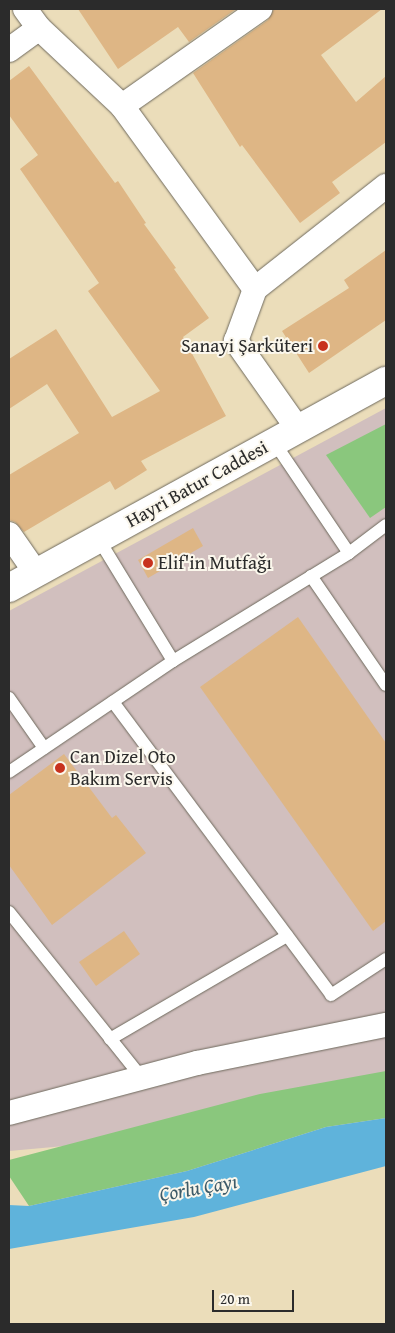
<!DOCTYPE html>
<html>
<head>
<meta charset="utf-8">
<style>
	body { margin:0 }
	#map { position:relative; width:395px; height:1333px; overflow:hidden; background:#ebddba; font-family:"Gentium Book Plus",serif }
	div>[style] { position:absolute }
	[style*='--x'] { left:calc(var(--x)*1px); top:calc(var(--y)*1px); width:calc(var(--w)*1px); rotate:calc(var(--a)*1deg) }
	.industrial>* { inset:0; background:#d1bfbe }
	.green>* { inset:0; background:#8ac77d }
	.water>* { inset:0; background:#5fb3db }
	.building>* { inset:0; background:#deb685 }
	.roads { filter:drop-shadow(0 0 1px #6e695d) drop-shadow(0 0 1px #6e695d) }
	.service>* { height:12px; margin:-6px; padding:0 6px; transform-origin:6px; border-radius:6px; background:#fff }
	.minor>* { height:24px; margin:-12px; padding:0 12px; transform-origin:12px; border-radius:12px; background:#fff }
	.secondary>* { height:28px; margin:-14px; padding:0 14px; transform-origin:14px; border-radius:14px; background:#fff }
	.dots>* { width:14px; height:14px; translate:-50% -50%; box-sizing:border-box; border:2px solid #fbf7ec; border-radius:50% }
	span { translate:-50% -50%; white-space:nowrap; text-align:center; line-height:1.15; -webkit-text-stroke:4px #fbf7ec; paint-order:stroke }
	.poi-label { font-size:19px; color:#2b2b2b }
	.right { translate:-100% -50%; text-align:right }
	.left { translate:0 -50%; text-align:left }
	.street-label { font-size:19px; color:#2b2b2b }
	.water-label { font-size:20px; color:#3d5b69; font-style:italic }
	.frame { position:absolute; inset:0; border:10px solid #2b2b2b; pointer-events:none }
	.scale { position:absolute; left:212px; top:1290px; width:82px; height:22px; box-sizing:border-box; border:2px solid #2b2b2b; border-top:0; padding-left:6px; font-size:15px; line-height:18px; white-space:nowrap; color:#2b2b2b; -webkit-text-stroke:4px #fbf7ec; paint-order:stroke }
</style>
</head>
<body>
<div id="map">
	<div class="industrial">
		<div style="clip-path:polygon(386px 408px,386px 1079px,176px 1136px,9px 1151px,9px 611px)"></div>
	</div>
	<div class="green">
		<div style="clip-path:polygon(386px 424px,386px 507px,370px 518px,326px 455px)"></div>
		<div style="clip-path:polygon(386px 1071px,386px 1118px,326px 1127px,187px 1171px,29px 1206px,9px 1176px,9px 1160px,260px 1094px)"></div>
	</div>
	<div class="water">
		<div style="clip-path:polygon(386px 1118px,386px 1166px,194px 1217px,9px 1249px,9px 1205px,29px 1206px,187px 1171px,326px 1127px)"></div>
	</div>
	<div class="building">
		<div style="clip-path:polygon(78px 9px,236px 9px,189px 42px,178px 27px,118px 69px)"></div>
		<div style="clip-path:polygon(274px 9px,382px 9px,321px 55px,356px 102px,386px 76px,386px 142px,332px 182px,340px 193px,300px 223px,242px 145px,240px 147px,193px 73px,268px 20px)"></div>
		<div style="clip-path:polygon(29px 66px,115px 183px,118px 181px,146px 223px,144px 224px,176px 268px,174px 269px,209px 318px,183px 337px,226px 416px,141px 461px,147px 470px,115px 490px,110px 481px,24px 532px,15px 522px,9px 520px,9px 475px,79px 433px,47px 384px,9px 409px,9px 359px,56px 329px,112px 417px,160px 391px,88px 291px,99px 283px,20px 169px,38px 155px,9px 115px,9px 81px)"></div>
		<div style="clip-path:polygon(386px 250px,386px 320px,309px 373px,282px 331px,349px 288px,344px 280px)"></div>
		<div style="clip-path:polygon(193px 528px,203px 546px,148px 578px,138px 560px)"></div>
		<div style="clip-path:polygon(298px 617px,386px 743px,386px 921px,373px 931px,200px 687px)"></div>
		<div style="clip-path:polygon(64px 754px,112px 818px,116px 815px,146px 853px,52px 925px,9px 865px,9px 795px)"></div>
		<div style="clip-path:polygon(124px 931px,140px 954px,96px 986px,79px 962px)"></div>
	</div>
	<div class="roads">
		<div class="service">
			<div style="--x:274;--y:442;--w:134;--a:56"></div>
			<div style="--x:98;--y:538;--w:144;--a:58.6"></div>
			<div style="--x:173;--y:661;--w:206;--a:-31.5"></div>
			<div style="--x:349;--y:553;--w:46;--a:-37.1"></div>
			<div style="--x:311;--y:576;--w:132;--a:55.5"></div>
			<div style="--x:9;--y:698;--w:61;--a:55"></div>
			<div style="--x:113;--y:702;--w:365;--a:53.3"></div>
			<div style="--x:331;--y:995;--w:66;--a:-33.2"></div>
			<div style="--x:9;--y:772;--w:198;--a:-34.1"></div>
			<div style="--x:9;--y:912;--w:211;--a:51.3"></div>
			<div style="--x:110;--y:1039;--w:205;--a:-30.2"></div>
		</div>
		<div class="minor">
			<div style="--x:25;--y:9;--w:24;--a:54"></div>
			<div style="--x:39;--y:28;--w:114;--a:43.2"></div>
			<div style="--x:122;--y:106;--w:226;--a:54"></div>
			<div style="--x:9;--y:50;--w:37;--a:-36"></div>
			<div style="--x:122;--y:106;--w:169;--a:-35.1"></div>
			<div style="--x:298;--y:429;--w:108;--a:-125.2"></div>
			<div style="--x:236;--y:341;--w:55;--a:-69.9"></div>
			<div style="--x:255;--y:289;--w:167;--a:-38.2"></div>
			<div style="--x:9;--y:534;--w:47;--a:55.3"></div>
			<div style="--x:9;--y:1113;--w:195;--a:-14.9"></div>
			<div style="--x:197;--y:1063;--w:193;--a:-11.4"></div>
		</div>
		<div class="secondary">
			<div style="--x:9;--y:588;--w:430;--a:-28.8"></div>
		</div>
	</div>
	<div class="dots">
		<div style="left:323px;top:346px;background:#c8321e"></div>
		<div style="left:148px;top:563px;background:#c8321e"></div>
		<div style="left:60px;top:768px;background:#c8321e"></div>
	</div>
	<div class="poi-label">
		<span class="right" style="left:313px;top:346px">Sanayi Şarküteri</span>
		<span class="left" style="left:158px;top:563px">Elif'in Mutfağı</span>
		<span class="left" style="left:70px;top:768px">Can Dizel Oto<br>Bakım Servis</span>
	</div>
	<div class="street-label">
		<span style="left:197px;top:484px;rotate:-29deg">Hayri Batur Caddesi</span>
	</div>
	<div class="water-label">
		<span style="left:198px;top:1187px;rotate:-10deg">Çorlu Çayı</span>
	</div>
	<div class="frame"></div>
	<div class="scale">20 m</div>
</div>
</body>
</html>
